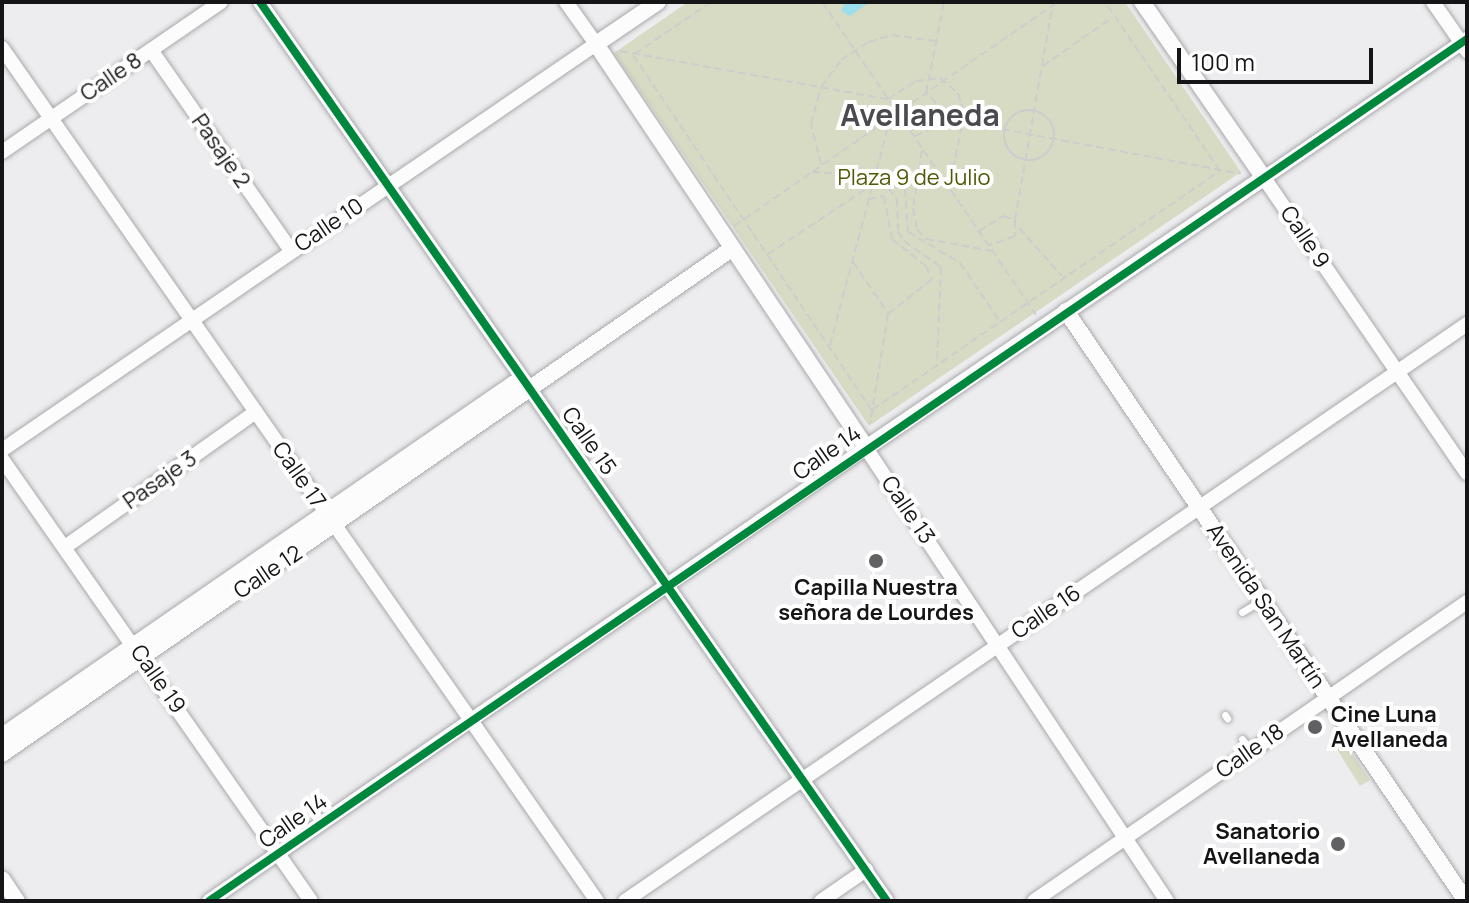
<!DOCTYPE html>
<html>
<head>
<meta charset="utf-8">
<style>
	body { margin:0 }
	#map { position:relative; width:1469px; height:903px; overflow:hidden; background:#ededf0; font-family:Manrope,sans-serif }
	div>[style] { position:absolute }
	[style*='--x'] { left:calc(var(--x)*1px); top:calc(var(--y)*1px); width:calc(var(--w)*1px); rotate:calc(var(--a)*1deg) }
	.green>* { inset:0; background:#d7dbc3 }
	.water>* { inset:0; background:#9cdeea }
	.path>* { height:2px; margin-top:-1px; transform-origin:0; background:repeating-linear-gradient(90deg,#cdcdcd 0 8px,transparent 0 12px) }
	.path>.ring { margin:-1px; padding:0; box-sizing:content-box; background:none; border:2px solid #cdcdcd; border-radius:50% }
	.roads { filter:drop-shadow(0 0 2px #a9a9ab) drop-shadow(0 0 2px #a9a9ab) }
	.service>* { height:7px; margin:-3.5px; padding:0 3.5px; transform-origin:3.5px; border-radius:3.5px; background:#fcfcfd }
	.minor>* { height:14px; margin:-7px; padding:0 7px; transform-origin:7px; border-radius:7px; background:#fcfcfd }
	.tertiary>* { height:16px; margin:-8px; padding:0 8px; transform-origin:8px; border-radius:8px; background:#fcfcfd }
	.cycleway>* { height:8px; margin:-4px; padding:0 4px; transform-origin:4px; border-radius:4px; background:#00873e }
	.dots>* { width:22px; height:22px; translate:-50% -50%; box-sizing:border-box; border:4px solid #fff; border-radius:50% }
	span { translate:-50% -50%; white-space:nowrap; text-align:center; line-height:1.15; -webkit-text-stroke:8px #fff; paint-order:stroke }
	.street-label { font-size:22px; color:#151517 }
	.park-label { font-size:22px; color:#515805 }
	.poi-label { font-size:22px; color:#151517; font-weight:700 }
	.left { translate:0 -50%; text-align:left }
	.right { translate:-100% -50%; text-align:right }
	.district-label { font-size:30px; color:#4b4b4f; font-weight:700 }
	.frame { position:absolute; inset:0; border:4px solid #151517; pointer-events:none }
	.scale { position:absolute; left:1177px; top:48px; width:196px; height:36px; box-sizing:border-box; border:4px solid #151517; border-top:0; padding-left:10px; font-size:24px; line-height:28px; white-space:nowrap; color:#151517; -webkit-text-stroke:6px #fff; paint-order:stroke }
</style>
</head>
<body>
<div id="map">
	<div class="green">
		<div style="clip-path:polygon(688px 2px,1125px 2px,1241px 172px,869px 426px,614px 53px)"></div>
		<div style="clip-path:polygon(1345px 743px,1370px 780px,1360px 786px,1336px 748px)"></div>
	</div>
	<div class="water">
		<div style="clip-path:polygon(845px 2px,870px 2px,850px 16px,841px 11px)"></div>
	</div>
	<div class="path">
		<div style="--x:711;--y:2;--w:94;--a:145.8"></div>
		<div style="--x:633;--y:55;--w:428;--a:56.1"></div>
		<div style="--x:872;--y:410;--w:422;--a:-34.5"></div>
		<div style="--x:1220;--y:171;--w:204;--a:-124.2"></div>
		<div style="--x:822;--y:2;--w:379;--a:55.6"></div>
		<div style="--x:620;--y:51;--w:272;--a:10.2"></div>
		<div style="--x:888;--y:99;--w:33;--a:-33"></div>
		<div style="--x:916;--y:81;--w:24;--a:-7"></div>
		<div style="--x:940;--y:78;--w:23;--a:40"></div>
		<div style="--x:958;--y:93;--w:22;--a:74"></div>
		<div style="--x:964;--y:114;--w:76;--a:101.3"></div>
		<div style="--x:1043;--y:66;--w:85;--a:-35"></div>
		<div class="ring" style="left:1004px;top:110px;width:48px;height:48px"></div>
		<div style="--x:943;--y:118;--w:303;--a:10.6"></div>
		<div style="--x:915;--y:136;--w:24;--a:-24"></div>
		<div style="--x:937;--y:126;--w:17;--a:-62"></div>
		<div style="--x:945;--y:111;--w:26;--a:-137"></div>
		<div style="--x:926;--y:93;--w:93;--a:-78.8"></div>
		<div style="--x:922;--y:150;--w:59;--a:98.8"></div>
		<div style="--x:913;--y:208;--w:21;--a:79"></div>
		<div style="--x:917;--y:229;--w:13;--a:48"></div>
		<div style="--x:926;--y:239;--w:67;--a:10.3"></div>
		<div style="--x:821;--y:164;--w:41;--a:-104"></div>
		<div style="--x:811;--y:124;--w:38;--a:-75"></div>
		<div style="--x:821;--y:87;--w:34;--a:-53"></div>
		<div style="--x:841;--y:60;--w:33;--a:-33"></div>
		<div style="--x:869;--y:42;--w:24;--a:-17"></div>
		<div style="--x:892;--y:35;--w:44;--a:7.8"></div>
		<div style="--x:812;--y:172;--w:84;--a:3.4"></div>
		<div style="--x:896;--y:177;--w:15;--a:53"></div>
		<div style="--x:905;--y:189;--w:43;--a:86"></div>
		<div style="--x:908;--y:232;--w:61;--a:30.8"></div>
		<div style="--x:960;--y:263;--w:69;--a:55.6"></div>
		<div style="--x:868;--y:199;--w:16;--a:-11"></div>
		<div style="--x:884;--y:196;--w:44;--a:79.5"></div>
		<div style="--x:892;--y:239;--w:43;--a:38.5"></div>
		<div style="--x:926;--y:266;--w:14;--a:65"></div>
		<div style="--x:932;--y:279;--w:56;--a:141.5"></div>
		<div style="--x:888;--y:314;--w:111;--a:99.3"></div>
		<div style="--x:1015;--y:220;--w:215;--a:-80.1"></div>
		<div style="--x:734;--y:226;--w:394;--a:-34.7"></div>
		<div style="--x:1019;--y:228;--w:64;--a:48.1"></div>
		<div style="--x:979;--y:231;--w:28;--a:-32"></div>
		<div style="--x:1003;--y:216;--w:13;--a:18"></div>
		<div style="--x:1015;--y:220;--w:16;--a:90"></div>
		<div style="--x:1015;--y:236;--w:29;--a:160"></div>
		<div style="--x:768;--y:254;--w:125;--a:-33.6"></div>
		<div style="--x:872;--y:185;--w:16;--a:11"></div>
		<div style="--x:888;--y:188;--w:14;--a:51"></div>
		<div style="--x:897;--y:199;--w:33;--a:88"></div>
		<div style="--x:898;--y:232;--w:11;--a:56"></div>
		<div style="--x:904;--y:241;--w:45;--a:35.1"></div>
		<div style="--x:941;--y:267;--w:96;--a:92.4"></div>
		<div style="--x:853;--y:262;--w:62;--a:55.5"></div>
		<div style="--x:830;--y:345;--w:233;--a:-75.1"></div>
	</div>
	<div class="roads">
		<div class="service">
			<div style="--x:1242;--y:612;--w:23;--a:-31"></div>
			<div style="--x:1225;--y:715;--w:4;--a:56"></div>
			<div style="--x:1242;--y:739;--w:15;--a:53"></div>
		</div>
		<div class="minor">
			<div style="--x:260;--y:2;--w:1096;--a:55.11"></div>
			<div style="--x:1433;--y:2;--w:60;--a:55.2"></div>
			<div style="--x:1467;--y:39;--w:246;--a:145.6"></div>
			<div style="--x:1264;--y:178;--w:358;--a:55.5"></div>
			<div style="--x:2;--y:48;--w:1040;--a:55.1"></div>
			<div style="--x:151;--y:50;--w:245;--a:55.1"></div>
			<div style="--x:2;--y:152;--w:265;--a:-34.4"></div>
			<div style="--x:2;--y:450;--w:719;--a:-34.35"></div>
			<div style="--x:596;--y:44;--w:52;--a:-125.5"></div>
			<div style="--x:2;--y:459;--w:539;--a:55.04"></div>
			<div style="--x:65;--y:547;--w:234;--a:-35.3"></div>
			<div style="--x:209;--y:901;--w:798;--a:-34.59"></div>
			<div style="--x:866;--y:448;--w:544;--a:56.4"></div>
			<div style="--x:625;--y:901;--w:1021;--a:-34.42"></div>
			<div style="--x:821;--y:901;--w:55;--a:-34.6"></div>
			<div style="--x:1034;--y:901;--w:526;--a:-34.63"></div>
		</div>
		<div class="tertiary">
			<div style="--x:658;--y:2;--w:75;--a:145.9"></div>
			<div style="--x:596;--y:44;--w:486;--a:56.2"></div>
			<div style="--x:866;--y:448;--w:481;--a:-34.2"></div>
			<div style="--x:1264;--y:178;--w:214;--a:-124.7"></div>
			<div style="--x:1066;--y:311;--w:713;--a:55.86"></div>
			<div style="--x:2;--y:736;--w:621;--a:-34.56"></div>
			<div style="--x:513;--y:384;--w:15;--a:4"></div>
			<div style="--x:2;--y:754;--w:885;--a:-34.7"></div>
			<div style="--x:2;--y:879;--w:27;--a:56"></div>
		</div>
	</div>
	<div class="cycleway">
		<div style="--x:260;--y:2;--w:1096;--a:55.11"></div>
		<div style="--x:209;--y:901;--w:1525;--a:-34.42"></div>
	</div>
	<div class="dots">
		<div style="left:876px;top:561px;background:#616163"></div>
		<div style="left:1315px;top:727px;background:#616163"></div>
		<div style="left:1338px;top:844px;background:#616163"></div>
	</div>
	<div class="street-label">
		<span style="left:111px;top:77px;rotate:-34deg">Calle 8</span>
		<span style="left:221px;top:151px;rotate:55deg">Pasaje 2</span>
		<span style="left:329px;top:225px;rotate:-34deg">Calle 10</span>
		<span style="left:1305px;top:237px;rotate:56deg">Calle 9</span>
		<span style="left:589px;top:441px;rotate:55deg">Calle 15</span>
		<span style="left:827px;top:453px;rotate:-35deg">Calle 14</span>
		<span style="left:299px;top:475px;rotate:55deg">Calle 17</span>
		<span style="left:160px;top:480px;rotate:-35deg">Pasaje 3</span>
		<span style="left:908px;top:510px;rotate:56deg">Calle 13</span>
		<span style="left:268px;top:572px;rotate:-34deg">Calle 12</span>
		<span style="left:1266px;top:606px;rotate:56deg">Avenida San Martín</span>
		<span style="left:1046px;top:612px;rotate:-34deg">Calle 16</span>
		<span style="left:158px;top:679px;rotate:55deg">Calle 19</span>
		<span style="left:1250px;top:751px;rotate:-35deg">Calle 18</span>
		<span style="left:293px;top:821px;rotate:-35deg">Calle 14</span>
	</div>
	<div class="park-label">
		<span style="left:914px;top:178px">Plaza 9 de Julio</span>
	</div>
	<div class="poi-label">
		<span style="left:876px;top:600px">Capilla Nuestra<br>señora de Lourdes</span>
		<span class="left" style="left:1331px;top:727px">Cine Luna<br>Avellaneda</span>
		<span class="right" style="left:1320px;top:844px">Sanatorio<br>Avellaneda</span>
	</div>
	<div class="district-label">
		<span style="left:920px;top:115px">Avellaneda</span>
	</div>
	<div class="frame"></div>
	<div class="scale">100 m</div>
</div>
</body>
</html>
